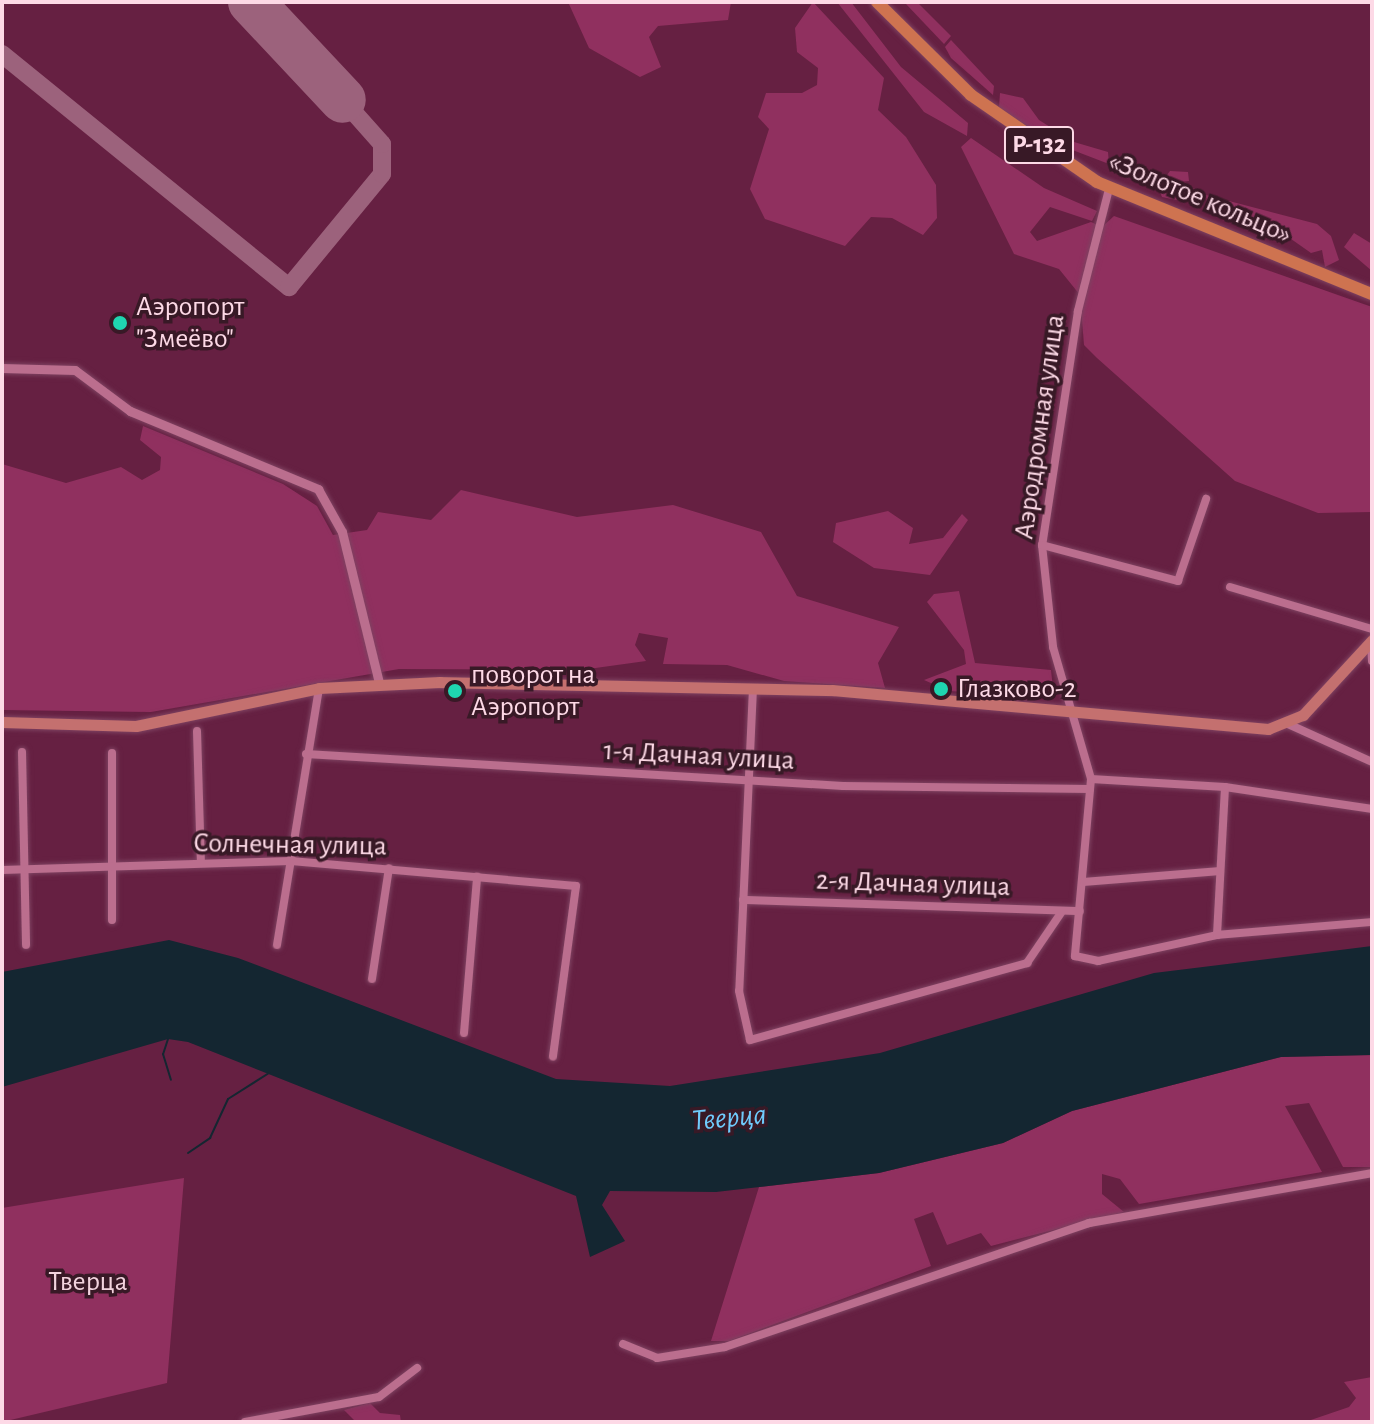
<!DOCTYPE html>
<html>
<head>
<meta charset="utf-8">
<style>
	body { margin:0 }
	#map { position:relative; width:1374px; height:1424px; overflow:hidden; background:#662042; font-family:"Alegreya Sans",sans-serif }
	div>[style] { position:absolute }
	[style*='--x'] { left:calc(var(--x)*1px); top:calc(var(--y)*1px); width:calc(var(--w)*1px); rotate:calc(var(--a)*1deg) }
	.green>* { inset:0; background:#90305f }
	.water>* { inset:0; background:#142631 }
	.stream>* { height:2px; margin:-1px; padding:0 1px; transform-origin:1px; border-radius:1px; background:#142631 }
	.taxiway>* { height:18px; margin:-9px; padding:0 9px; transform-origin:9px; border-radius:9px; background:#9c627c }
	.runway>* { height:46px; margin:-23px; padding:0 23px; transform-origin:23px; border-radius:23px; background:#9c627c }
	.roads { filter:drop-shadow(0 0 2px #7e4261) drop-shadow(0 0 2px #7e4261) }
	.minor>* { height:8px; margin:-4px; padding:0 4px; transform-origin:4px; border-radius:4px; background:#bb6e8e }
	.tertiary>* { height:9px; margin:-4.5px; padding:0 4.5px; transform-origin:4.5px; border-radius:4.5px; background:#bb6e8e }
	.secondary>* { height:11px; margin:-5.5px; padding:0 5.5px; transform-origin:5.5px; border-radius:5.5px; background:#c4706f }
	.primary>* { height:12px; margin:-6px; padding:0 6px; transform-origin:6px; border-radius:6px; background:#ce7350 }
	.dots>* { width:22px; height:22px; translate:-50% -50%; box-sizing:border-box; border:4px solid #381926; border-radius:50% }
	span { translate:-50% -50%; white-space:nowrap; text-align:center; line-height:1.15; -webkit-text-stroke:7px #381926; paint-order:stroke }
	.shield-label span { padding:2px 6px; background:#381926; border:2px solid; border-radius:6px; -webkit-text-stroke-width:0 }
	.shield-label { font-size:26px; color:#fdd9e6; font-weight:700 }
	.street-label { font-size:28px; color:#fdd9e6 }
	.poi-label { font-size:28px; color:#fdd9e6 }
	.left { translate:0 -50%; text-align:left }
	.park-label { font-size:28px; color:#f2d3de }
	.water-label { font-size:30px; color:#6fcbfc; font-style:italic }
	.frame { position:absolute; inset:0; border:4px solid #fdd9e6; pointer-events:none }
</style>
</head>
<body>
<div id="map">
	<div class="green">
		<div style="clip-path:polygon(568px 2px,731px 2px,728px 20px,658px 26px,649px 37px,661px 67px,640px 77px,589px 48px)"></div>
		<div style="clip-path:polygon(813px 2px,884px 78px,878px 110px,906px 137px,936px 185px,937px 218px,923px 235px,892px 218px,871px 217px,845px 246px,765px 219px,750px 189px,769px 129px,758px 117px,766px 93px,802px 93px,817px 85px,818px 68px,797px 52px,795px 28px)"></div>
		<div style="clip-path:polygon(837px 2px,851px 2px,901px 67px,968px 123px,967px 136px,924px 112px)"></div>
		<div style="clip-path:polygon(917px 2px,951px 36px,944px 44px,906px 4px)"></div>
		<div style="clip-path:polygon(951px 40px,994px 86px,993px 95px,951px 58px,945px 47px)"></div>
		<div style="clip-path:polygon(1000px 93px,1023px 98px,1039px 120px,1074px 142px,1108px 152px,1109px 164px,1049px 141px,999px 107px)"></div>
		<div style="clip-path:polygon(971px 138px,1044px 188px,1097px 211px,1092px 221px,1050px 207px,1030px 232px,1037px 241px,1091px 222px,1102px 227px,1114px 216px,1372px 307px,1372px 512px,1318px 513px,1235px 481px,1097px 358px,1084px 345px,1080px 295px,1059px 269px,1014px 254px,961px 147px)"></div>
		<div style="clip-path:polygon(1170px 171px,1188px 172px,1189px 181px,1179px 182px,1200px 191px,1201px 205px,1162px 197px,1158px 187px)"></div>
		<div style="clip-path:polygon(1206px 195px,1317px 224px,1331px 236px,1339px 260px,1325px 267px,1322px 250px,1311px 253px,1284px 234px,1256px 233px,1208px 211px)"></div>
		<div style="clip-path:polygon(1354px 233px,1372px 244px,1372px 271px,1344px 247px)"></div>
		<div style="clip-path:polygon(143px 426px,283px 484px,317px 506px,333px 535px,367px 530px,378px 512px,431px 520px,461px 490px,577px 517px,673px 505px,761px 532px,797px 596px,899px 627px,878px 663px,885px 688px,784px 681px,727px 665px,663px 664px,668px 638px,639px 633px,635px 645px,646px 661px,581px 670px,399px 669px,151px 712px,2px 710px,2px 464px,66px 483px,121px 467px,142px 480px,160px 470px,161px 457px,140px 440px)"></div>
		<div style="clip-path:polygon(888px 511px,913px 528px,909px 544px,943px 538px,962px 514px,968px 520px,930px 575px,874px 568px,833px 542px,836px 523px)"></div>
		<div style="clip-path:polygon(959px 591px,975px 663px,1051px 670px,1054px 698px,949px 691px,924px 680px,966px 664px,964px 650px,927px 602px,934px 594px)"></div>
		<div style="clip-path:polygon(1372px 1055px,1372px 1167px,1343px 1167px,1309px 1103px,1285px 1106px,1322px 1172px,1139px 1204px,1120px 1179px,1102px 1174px,1102px 1194px,1124px 1212px,991px 1246px,981px 1233px,947px 1245px,933px 1212px,914px 1219px,931px 1266px,729px 1341px,711px 1341px,759px 1187px,879px 1173px,1003px 1143px,1072px 1111px,1281px 1057px)"></div>
		<div style="clip-path:polygon(184px 1178px,167px 1383px,2px 1422px,2px 1208px)"></div>
		<div style="clip-path:polygon(1372px 1377px,1372px 1422px,1305px 1422px,1349px 1407px,1356px 1398px,1344px 1382px)"></div>
		<div style="clip-path:polygon(370px 1403px,380px 1413px,400px 1415px,401px 1422px,356px 1422px,344px 1410px)"></div>
	</div>
	<div class="water">
		<div style="clip-path:polygon(169px 940px,238px 958px,556px 1079px,670px 1086px,880px 1053px,1154px 973px,1372px 946px,1372px 1055px,1281px 1057px,1072px 1111px,1003px 1143px,879px 1173px,716px 1192px,610px 1191px,602px 1205px,625px 1241px,590px 1257px,576px 1196px,188px 1042px,168px 1039px,2px 1087px,2px 972px)"></div>
	</div>
	<div class="stream">
		<div style="--x:168;--y:1039;--w:16;--a:108"></div>
		<div style="--x:163;--y:1054;--w:27;--a:73"></div>
		<div style="--x:188;--y:1153;--w:27;--a:-34"></div>
		<div style="--x:210;--y:1138;--w:43;--a:-65.2"></div>
		<div style="--x:228;--y:1099;--w:49;--a:-32.4"></div>
	</div>
	<div class="taxiway">
		<div style="--x:2;--y:54;--w:370;--a:39.1"></div>
		<div style="--x:289;--y:287;--w:146;--a:-50.5"></div>
		<div style="--x:382;--y:174;--w:30;--a:-90"></div>
		<div style="--x:382;--y:144;--w:59;--a:-131.6"></div>
	</div>
	<div class="runway">
		<div style="--x:251;--y:2;--w:134;--a:46.8"></div>
	</div>
	<div class="roads">
		<div class="minor">
			<div style="--x:1109;--y:189;--w:126;--a:104.3"></div>
			<div style="--x:1078;--y:311;--w:237;--a:98.7"></div>
			<div style="--x:1042;--y:545;--w:103;--a:83.8"></div>
			<div style="--x:1053;--y:647;--w:137;--a:73.9"></div>
			<div style="--x:1091;--y:779;--w:178;--a:95.2"></div>
			<div style="--x:1075;--y:956;--w:24;--a:12"></div>
			<div style="--x:1098;--y:961;--w:122;--a:-12.3"></div>
			<div style="--x:1217;--y:935;--w:148;--a:-86.9"></div>
			<div style="--x:1225;--y:787;--w:149;--a:8.5"></div>
			<div style="--x:1042;--y:545;--w:141;--a:14.8"></div>
			<div style="--x:1178;--y:581;--w:87;--a:-71.1"></div>
			<div style="--x:1230;--y:587;--w:148;--a:16.5"></div>
			<div style="--x:1371;--y:642;--w:19;--a:87"></div>
			<div style="--x:753;--y:688;--w:303;--a:92.6"></div>
			<div style="--x:739;--y:991;--w:50;--a:77.3"></div>
			<div style="--x:750;--y:1040;--w:288;--a:-15.5"></div>
			<div style="--x:1027;--y:963;--w:60;--a:-55.8"></div>
			<div style="--x:1288;--y:724;--w:92;--a:24.3"></div>
			<div style="--x:197;--y:731;--w:132;--a:88.3"></div>
			<div style="--x:22;--y:752;--w:193;--a:88.8"></div>
			<div style="--x:112;--y:753;--w:167;--a:90"></div>
			<div style="--x:306;--y:754;--w:538;--a:3.41"></div>
			<div style="--x:843;--y:786;--w:247;--a:0.7"></div>
			<div style="--x:1091;--y:779;--w:134;--a:3.4"></div>
			<div style="--x:2;--y:870;--w:289;--a:-1.8"></div>
			<div style="--x:291;--y:861;--w:286;--a:5"></div>
			<div style="--x:576;--y:886;--w:172;--a:97.7"></div>
			<div style="--x:1084;--y:882;--w:136;--a:-4.6"></div>
			<div style="--x:743;--y:900;--w:337;--a:1.9"></div>
			<div style="--x:1217;--y:935;--w:156;--a:-4.8"></div>
			<div style="--x:277;--y:945;--w:260;--a:-80.7"></div>
			<div style="--x:372;--y:979;--w:112;--a:-81.3"></div>
			<div style="--x:464;--y:1033;--w:157;--a:-85.2"></div>
			<div style="--x:623;--y:1344;--w:37;--a:22"></div>
			<div style="--x:657;--y:1358;--w:69;--a:-9.2"></div>
			<div style="--x:725;--y:1347;--w:385;--a:-18.8"></div>
			<div style="--x:1089;--y:1223;--w:287;--a:-10"></div>
			<div style="--x:245;--y:1422;--w:136;--a:-10.6"></div>
			<div style="--x:379;--y:1397;--w:48;--a:-37.3"></div>
		</div>
		<div class="tertiary">
			<div style="--x:2;--y:368;--w:73;--a:1.6"></div>
			<div style="--x:75;--y:370;--w:69;--a:36.7"></div>
			<div style="--x:130;--y:411;--w:204;--a:22.5"></div>
			<div style="--x:318;--y:489;--w:49;--a:60.8"></div>
			<div style="--x:342;--y:532;--w:155;--a:76.2"></div>
		</div>
		<div class="secondary">
			<div style="--x:2;--y:722;--w:134;--a:1.7"></div>
			<div style="--x:136;--y:726;--w:187;--a:-11.7"></div>
			<div style="--x:319;--y:688;--w:121;--a:-2.8"></div>
			<div style="--x:440;--y:682;--w:392;--a:1.2"></div>
			<div style="--x:832;--y:690;--w:438;--a:5.1"></div>
			<div style="--x:1268;--y:729;--w:38;--a:-22"></div>
			<div style="--x:1303;--y:715;--w:102;--a:-47.4"></div>
		</div>
		<div class="primary">
			<div style="--x:877;--y:2;--w:132;--a:44.7"></div>
			<div style="--x:971;--y:95;--w:153;--a:34.6"></div>
			<div style="--x:1097;--y:182;--w:297;--a:22.2"></div>
		</div>
	</div>
	<div class="dots">
		<div style="left:120px;top:323px;background:#1fd5b0"></div>
		<div style="left:941px;top:689px;background:#1fd5b0"></div>
		<div style="left:455px;top:691px;background:#1fd5b0"></div>
	</div>
	<div class="shield-label">
		<span style="left:1039px;top:145px">Р-132</span>
	</div>
	<div class="street-label">
		<span style="left:1200px;top:198px;rotate:23deg">«Золотое кольцо»</span>
		<span style="left:1040px;top:427px;rotate:-82deg">Аэродромная улица</span>
		<span style="left:699px;top:756px;rotate:3deg">1-я Дачная улица</span>
		<span style="left:290px;top:845px;rotate:1deg">Солнечная улица</span>
		<span style="left:913px;top:884px;rotate:2deg">2-я Дачная улица</span>
	</div>
	<div class="poi-label">
		<span class="left" style="left:136px;top:323px">Аэропорт<br>"Змеёво"</span>
		<span class="left" style="left:471px;top:691px">поворот на<br>Аэропорт</span>
		<span class="left" style="left:957px;top:689px">Глазково-2</span>
	</div>
	<div class="park-label">
		<span style="left:88px;top:1282px">Тверца</span>
	</div>
	<div class="water-label">
		<span style="left:729px;top:1118px;rotate:-5deg">Тверца</span>
	</div>
	<div class="frame"></div>
</div>
</body>
</html>
